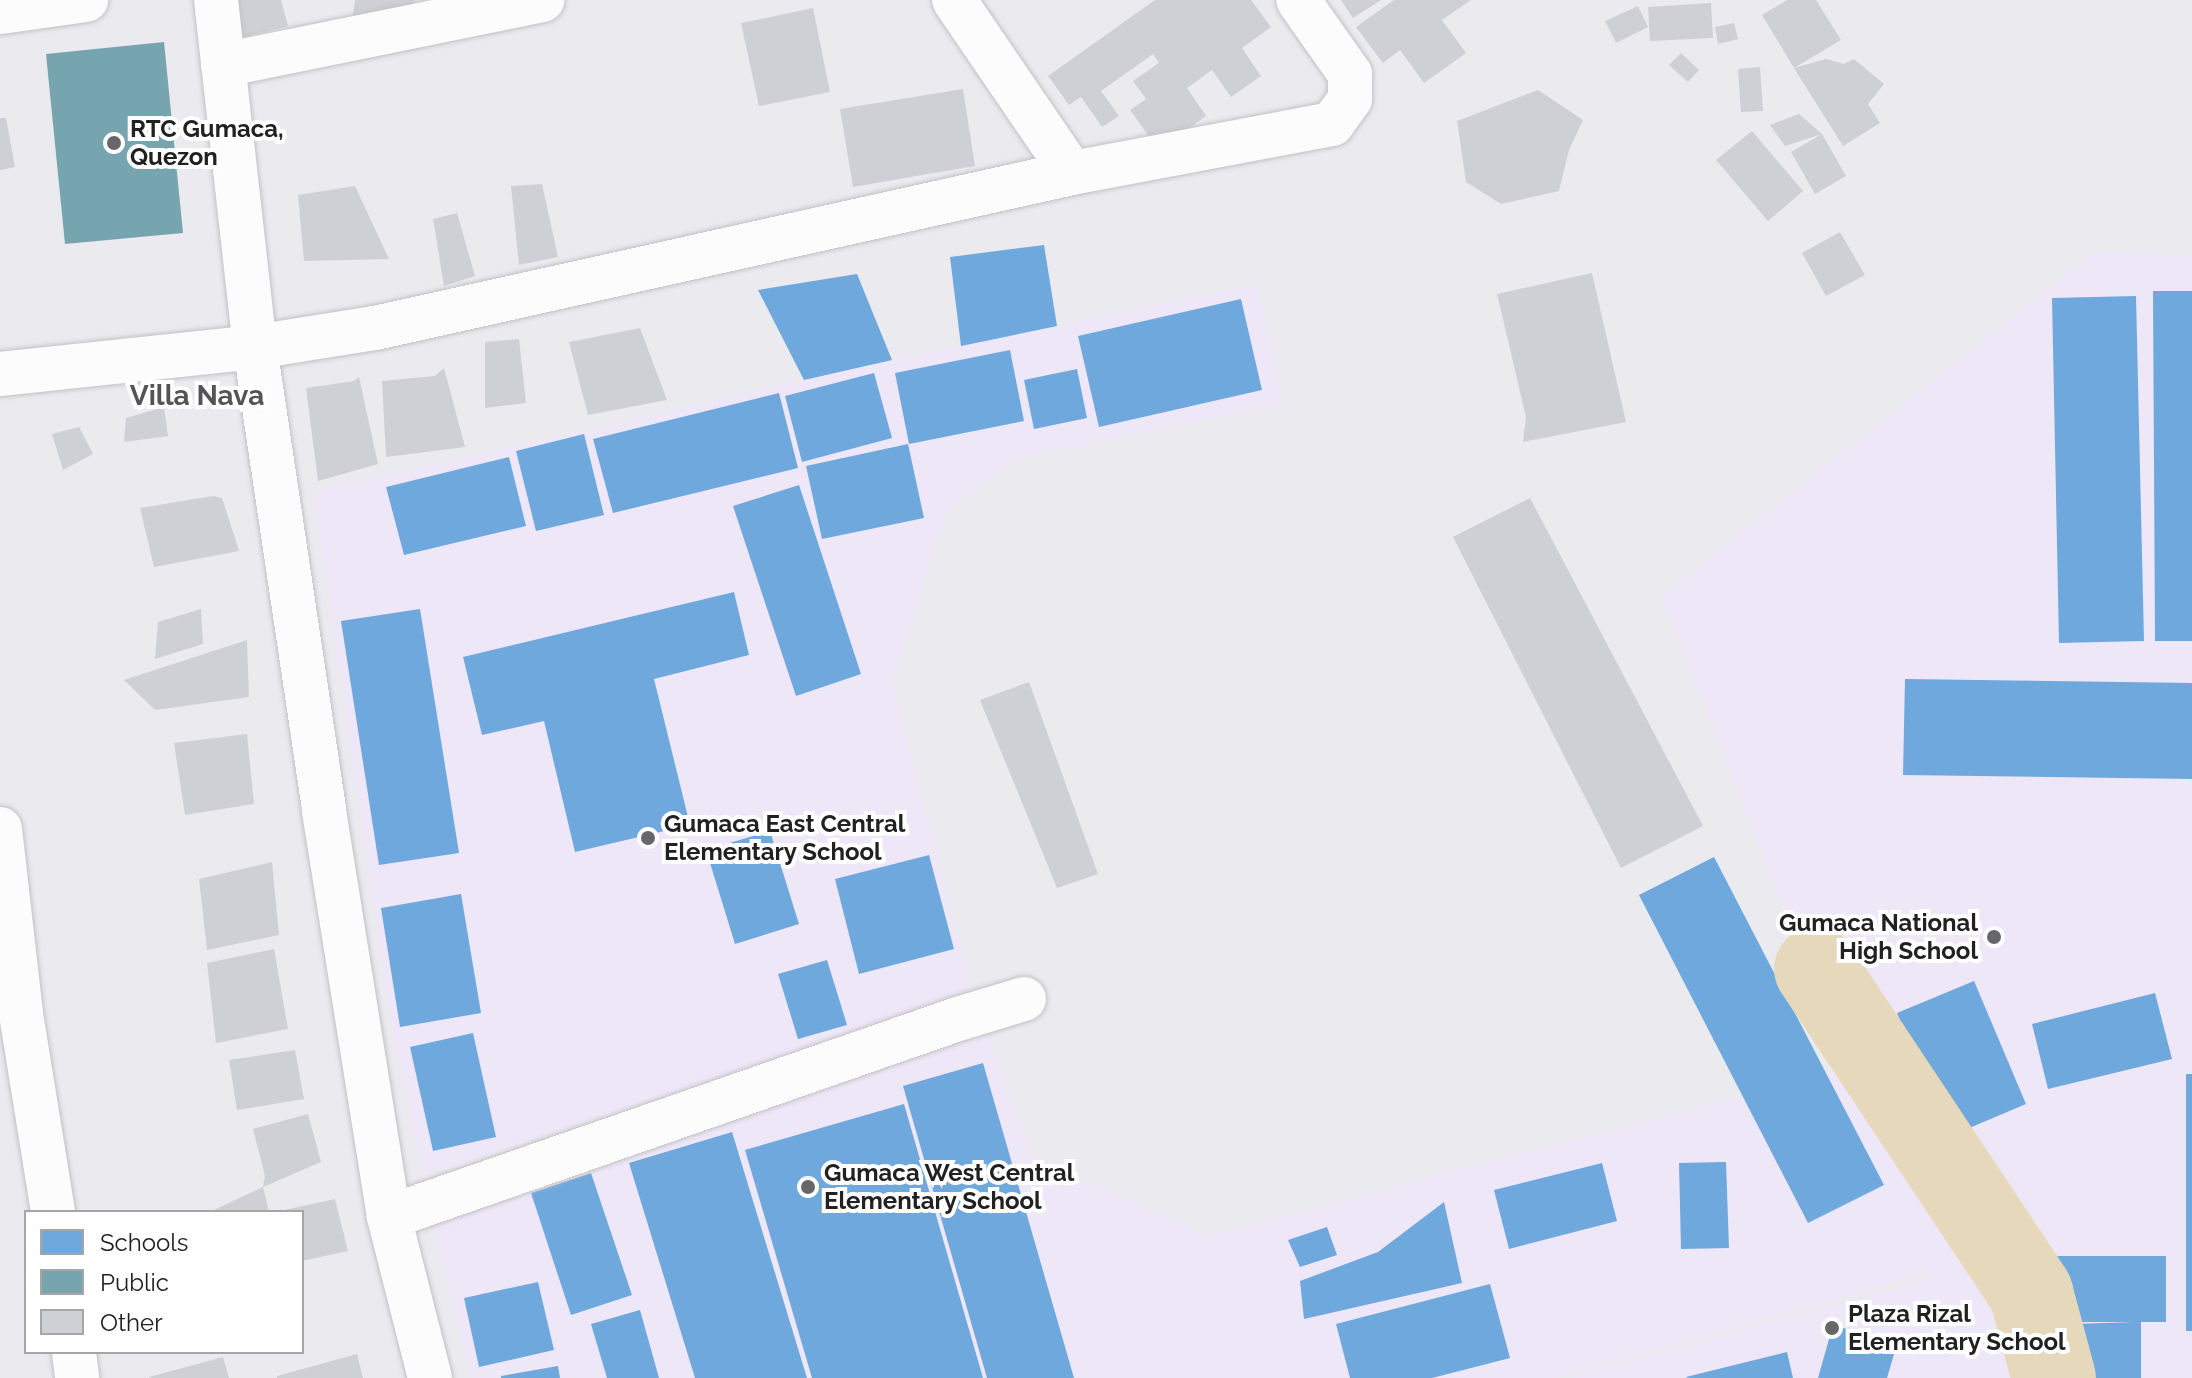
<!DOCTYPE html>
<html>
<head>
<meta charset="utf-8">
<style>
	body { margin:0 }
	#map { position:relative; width:2192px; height:1378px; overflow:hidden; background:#eaeaef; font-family:Raleway,sans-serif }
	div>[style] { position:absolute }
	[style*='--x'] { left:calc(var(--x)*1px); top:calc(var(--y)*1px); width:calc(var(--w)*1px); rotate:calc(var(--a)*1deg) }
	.education>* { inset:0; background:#eee7f8 }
	.schools>* { inset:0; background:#6fa8dc }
	.public>* { inset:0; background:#76a5af }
	.river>* { height:84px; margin:-42px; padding:0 42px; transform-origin:42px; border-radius:42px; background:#e5d8bb }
	.building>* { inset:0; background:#cfd0d5 }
	.roads { filter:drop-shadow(0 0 2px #c2c2c5) drop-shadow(0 0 2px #c2c2c5) }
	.minor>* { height:44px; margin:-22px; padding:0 22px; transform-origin:22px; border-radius:22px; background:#fcfcfd }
	.dots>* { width:22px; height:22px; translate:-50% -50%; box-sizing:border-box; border:4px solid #fff; border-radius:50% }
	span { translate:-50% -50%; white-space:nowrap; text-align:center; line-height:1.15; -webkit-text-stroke:8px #fff; paint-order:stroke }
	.poi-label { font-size:24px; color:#212121; font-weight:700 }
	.left { translate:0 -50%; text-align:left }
	.right { translate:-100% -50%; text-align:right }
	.quarter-label { font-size:28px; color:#545454; font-weight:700 }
	.legend { position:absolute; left:24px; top:1210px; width:280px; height:144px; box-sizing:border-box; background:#fff; border:2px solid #a6a6a6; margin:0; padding:10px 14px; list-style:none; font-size:24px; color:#212121 }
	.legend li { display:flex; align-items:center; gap:16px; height:40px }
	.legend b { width:40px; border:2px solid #a6a6a6 }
</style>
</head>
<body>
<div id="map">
	<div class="education">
		<div style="clip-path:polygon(2096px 251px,2192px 256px,2192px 1378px,1569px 1378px,1929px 1279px,1908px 1225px,1925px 1273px,1557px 1378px,472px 1378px,431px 1215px,987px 1032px,1034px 1158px,1208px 1236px,1846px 1068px,1662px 596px)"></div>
		<div style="clip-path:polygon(1257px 284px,1283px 404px,1014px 459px,945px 514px,893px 683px,973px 994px,423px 1177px,387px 999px,314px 492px,892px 360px)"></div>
	</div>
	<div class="schools">
		<div style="clip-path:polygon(1044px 245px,1057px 326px,961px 346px,950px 257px)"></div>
		<div style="clip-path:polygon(857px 274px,892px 360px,804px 380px,758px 290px)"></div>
		<div style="clip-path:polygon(2153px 291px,2192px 291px,2192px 641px,2155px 641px)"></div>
		<div style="clip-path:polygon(2136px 296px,2144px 641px,2059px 643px,2052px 298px)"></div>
		<div style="clip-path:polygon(1241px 299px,1262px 390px,1099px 427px,1078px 336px)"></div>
		<div style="clip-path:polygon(1010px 350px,1024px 421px,909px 444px,895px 373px)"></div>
		<div style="clip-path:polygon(1077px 369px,1087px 418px,1034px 429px,1024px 380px)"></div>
		<div style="clip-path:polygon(874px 373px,892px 438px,802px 462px,785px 396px)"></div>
		<div style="clip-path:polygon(779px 393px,798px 468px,613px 513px,593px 439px)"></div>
		<div style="clip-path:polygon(584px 434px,604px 515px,536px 531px,516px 451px)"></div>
		<div style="clip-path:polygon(908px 444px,924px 518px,822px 539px,806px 466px)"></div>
		<div style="clip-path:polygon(509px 457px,526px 526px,404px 555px,386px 487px)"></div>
		<div style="clip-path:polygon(799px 485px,861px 674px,796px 696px,733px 506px)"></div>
		<div style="clip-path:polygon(734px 592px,749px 655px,654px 679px,690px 825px,575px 852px,544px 721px,482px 735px,463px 657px)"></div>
		<div style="clip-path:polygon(420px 609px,459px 853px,379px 865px,341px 621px)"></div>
		<div style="clip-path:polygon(1905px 679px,2192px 683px,2192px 779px,1903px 775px)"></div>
		<div style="clip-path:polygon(770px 831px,799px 924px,735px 944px,706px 850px)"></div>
		<div style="clip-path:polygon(929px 855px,954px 949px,859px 974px,835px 879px)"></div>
		<div style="clip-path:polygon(1714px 857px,1884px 1185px,1808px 1223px,1639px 895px)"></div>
		<div style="clip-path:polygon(461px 894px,481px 1013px,400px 1027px,381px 908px)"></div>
		<div style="clip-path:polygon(827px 960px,847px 1025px,798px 1039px,778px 974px)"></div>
		<div style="clip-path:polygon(1974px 981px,2026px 1104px,1948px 1137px,1897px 1013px)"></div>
		<div style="clip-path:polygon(2155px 993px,2172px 1059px,2048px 1089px,2032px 1024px)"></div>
		<div style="clip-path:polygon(473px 1033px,496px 1137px,433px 1151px,410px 1047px)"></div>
		<div style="clip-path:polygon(983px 1063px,1074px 1378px,987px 1378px,903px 1086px)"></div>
		<div style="clip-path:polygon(2186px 1074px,2192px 1074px,2192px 1331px,2186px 1331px)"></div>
		<div style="clip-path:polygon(904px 1104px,983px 1378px,812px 1378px,745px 1150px)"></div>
		<div style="clip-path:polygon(732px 1132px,807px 1378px,695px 1378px,629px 1163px)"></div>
		<div style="clip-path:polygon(1726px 1162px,1729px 1248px,1681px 1249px,1679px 1163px)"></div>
		<div style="clip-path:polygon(1602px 1163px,1617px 1221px,1509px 1249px,1494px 1190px)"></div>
		<div style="clip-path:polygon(591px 1173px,632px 1295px,571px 1315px,531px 1193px)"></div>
		<div style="clip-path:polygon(1444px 1202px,1462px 1283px,1304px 1319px,1300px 1281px,1378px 1252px)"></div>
		<div style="clip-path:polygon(1327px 1227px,1337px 1255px,1300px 1267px,1288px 1240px)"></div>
		<div style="clip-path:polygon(2045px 1256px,2166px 1256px,2166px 1322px,2141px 1322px,2141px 1378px,2074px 1378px,2073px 1324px,2134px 1322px,2045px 1322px)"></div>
		<div style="clip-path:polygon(538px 1282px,554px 1350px,479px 1367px,464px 1298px)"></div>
		<div style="clip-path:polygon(1490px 1284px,1510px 1358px,1432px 1378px,1350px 1378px,1336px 1324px)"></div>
		<div style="clip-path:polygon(640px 1310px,659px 1378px,607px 1378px,591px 1324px)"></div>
		<div style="clip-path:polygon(1833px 1325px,1897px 1344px,1887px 1378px,1818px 1378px)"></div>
		<div style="clip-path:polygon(1787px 1352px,1793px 1378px,1687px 1378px,1686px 1377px)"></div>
		<div style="clip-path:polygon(558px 1366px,560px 1378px,501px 1378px,501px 1376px)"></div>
	</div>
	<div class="public">
		<div style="clip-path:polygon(164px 42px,183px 233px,65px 244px,46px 54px)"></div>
	</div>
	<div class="river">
		<div style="--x:1816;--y:969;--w:389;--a:56.4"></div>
		<div style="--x:2031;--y:1293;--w:88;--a:74.9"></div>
	</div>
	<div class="building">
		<div style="clip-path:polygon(237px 0,281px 0,288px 26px,240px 38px)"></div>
		<div style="clip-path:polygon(355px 0,415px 0,413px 10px,353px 16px)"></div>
		<div style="clip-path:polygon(1155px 0,1251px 0,1271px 27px,1242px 48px,1261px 76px,1231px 97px,1212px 70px,1187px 88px,1206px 116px,1159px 150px,1130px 110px,1146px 99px,1133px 81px,1159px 63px,1153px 54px,1101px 91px,1119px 116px,1102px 127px,1081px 97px,1069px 105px,1048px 76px)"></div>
		<div style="clip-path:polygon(1341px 0,1381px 0,1353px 18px)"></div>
		<div style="clip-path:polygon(1394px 0,1471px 0,1442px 20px,1466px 53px,1424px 83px,1400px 50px,1383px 63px,1356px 27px)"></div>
		<div style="clip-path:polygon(1787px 0,1816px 0,1841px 40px,1794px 68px,1826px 59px,1844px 64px,1854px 59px,1884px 84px,1868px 104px,1880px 123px,1843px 146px,1794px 68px,1762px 15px)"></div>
		<div style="clip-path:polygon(1711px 3px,1713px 38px,1650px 41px,1648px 7px)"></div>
		<div style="clip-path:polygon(1638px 6px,1648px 27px,1616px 43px,1605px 21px)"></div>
		<div style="clip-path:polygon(813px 8px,830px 92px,759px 106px,741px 23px)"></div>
		<div style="clip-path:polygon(1734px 23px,1738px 39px,1718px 44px,1715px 27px)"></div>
		<div style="clip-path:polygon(1681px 53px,1699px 70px,1688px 82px,1669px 65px)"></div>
		<div style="clip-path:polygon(1760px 67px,1763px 111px,1741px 112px,1738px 69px)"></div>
		<div style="clip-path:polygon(963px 89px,975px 166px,853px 187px,840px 109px)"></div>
		<div style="clip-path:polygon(1538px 90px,1583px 120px,1569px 150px,1559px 191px,1501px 204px,1466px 182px,1457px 121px)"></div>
		<div style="clip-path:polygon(1799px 114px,1822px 134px,1785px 146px,1770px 125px)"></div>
		<div style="clip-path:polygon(0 118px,6px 118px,15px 167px,0 170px)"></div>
		<div style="clip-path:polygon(1752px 131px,1803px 191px,1768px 221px,1716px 160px)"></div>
		<div style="clip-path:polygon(1822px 134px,1846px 176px,1815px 194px,1791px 152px)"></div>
		<div style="clip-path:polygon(542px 184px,558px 257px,519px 265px,511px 186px)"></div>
		<div style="clip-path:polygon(355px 186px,389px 259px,304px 261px,298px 195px)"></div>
		<div style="clip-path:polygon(457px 213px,475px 276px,444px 286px,433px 219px)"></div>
		<div style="clip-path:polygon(1840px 232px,1865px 275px,1826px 296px,1802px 253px)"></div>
		<div style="clip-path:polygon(1592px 273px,1626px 422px,1523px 442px,1526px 417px,1497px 294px)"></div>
		<div style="clip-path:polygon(640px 328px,667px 400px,588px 415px,569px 342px)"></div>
		<div style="clip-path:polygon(519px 339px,526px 403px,485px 408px,485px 342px)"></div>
		<div style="clip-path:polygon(444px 368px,465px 447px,386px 457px,382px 381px,435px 376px)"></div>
		<div style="clip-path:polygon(359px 377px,378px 464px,318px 481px,306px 388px,354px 381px)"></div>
		<div style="clip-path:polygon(164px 407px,168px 436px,124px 442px,126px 418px)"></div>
		<div style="clip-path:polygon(79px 427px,93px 454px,63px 470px,52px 434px)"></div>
		<div style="clip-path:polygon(213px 496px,222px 498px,239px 551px,154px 567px,140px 508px)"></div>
		<div style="clip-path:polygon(1530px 498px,1703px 826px,1621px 868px,1453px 537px)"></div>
		<div style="clip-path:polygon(201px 609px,203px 644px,155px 659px,158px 622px)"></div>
		<div style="clip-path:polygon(247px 640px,249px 697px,155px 710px,124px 680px)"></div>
		<div style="clip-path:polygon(1029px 682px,1098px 874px,1057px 888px,980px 700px)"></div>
		<div style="clip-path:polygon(247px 734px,254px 804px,185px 815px,174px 743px)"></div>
		<div style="clip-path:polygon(272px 862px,279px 935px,207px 950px,199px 879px)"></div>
		<div style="clip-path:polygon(274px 949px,288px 1029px,216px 1043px,207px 963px)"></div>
		<div style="clip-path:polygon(295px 1050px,304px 1099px,237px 1110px,229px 1060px)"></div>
		<div style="clip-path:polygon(308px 1114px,321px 1162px,263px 1187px,265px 1176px,253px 1129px)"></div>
		<div style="clip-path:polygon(263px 1187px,269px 1212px,215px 1212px,214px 1210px)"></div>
		<div style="clip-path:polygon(335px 1199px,348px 1251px,302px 1261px,302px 1212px,280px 1211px)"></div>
		<div style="clip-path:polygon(357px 1354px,363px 1378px,277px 1378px,277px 1376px)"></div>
		<div style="clip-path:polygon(223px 1357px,229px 1378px,149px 1378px,149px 1377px)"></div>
	</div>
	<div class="roads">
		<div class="minor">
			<div style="--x:216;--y:0;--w:349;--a:83.6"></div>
			<div style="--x:255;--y:347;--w:469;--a:81.5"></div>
			<div style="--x:324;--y:811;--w:411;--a:80.9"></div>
			<div style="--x:389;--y:1217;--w:166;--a:75.7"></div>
			<div style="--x:954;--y:0;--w:209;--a:55.7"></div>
			<div style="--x:0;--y:12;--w:87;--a:-7.9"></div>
			<div style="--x:223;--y:65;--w:326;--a:-11.5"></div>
			<div style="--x:0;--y:374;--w:256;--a:-6"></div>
			<div style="--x:255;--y:347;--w:121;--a:-9"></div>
			<div style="--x:375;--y:328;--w:714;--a:-12.54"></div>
			<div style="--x:1072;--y:173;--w:265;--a:-10.7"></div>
			<div style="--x:1332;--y:124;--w:31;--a:-54"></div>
			<div style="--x:1350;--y:99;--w:25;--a:-90"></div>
			<div style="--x:1350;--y:74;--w:90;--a:-125.1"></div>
			<div style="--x:0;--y:829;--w:186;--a:83.5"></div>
			<div style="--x:21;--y:1014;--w:201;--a:80.8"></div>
			<div style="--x:389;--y:1217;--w:602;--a:-19.19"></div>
			<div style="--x:958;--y:1019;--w:69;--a:-16.9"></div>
			<div style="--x:74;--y:1352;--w:26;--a:83"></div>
		</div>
	</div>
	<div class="dots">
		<div style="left:114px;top:143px;background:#676769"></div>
		<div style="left:648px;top:838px;background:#676769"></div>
		<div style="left:1994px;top:937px;background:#676769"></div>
		<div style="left:808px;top:1187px;background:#676769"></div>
		<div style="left:1832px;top:1328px;background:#676769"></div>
	</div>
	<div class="poi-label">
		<span class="left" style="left:130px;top:143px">RTC Gumaca,<br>Quezon</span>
		<span class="left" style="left:664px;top:838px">Gumaca East Central<br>Elementary School</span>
		<span class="right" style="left:1978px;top:937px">Gumaca National<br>High School</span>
		<span class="left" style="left:824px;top:1187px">Gumaca West Central<br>Elementary School</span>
		<span class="left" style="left:1848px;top:1328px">Plaza Rizal<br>Elementary School</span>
	</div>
	<div class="quarter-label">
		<span style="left:197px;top:396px">Villa Nava</span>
	</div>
	<ul class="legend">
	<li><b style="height:22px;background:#6fa8dc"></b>Schools</li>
	<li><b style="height:22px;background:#76a5af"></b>Public</li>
	<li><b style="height:22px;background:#cfd0d5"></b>Other</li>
	</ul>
</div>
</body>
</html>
